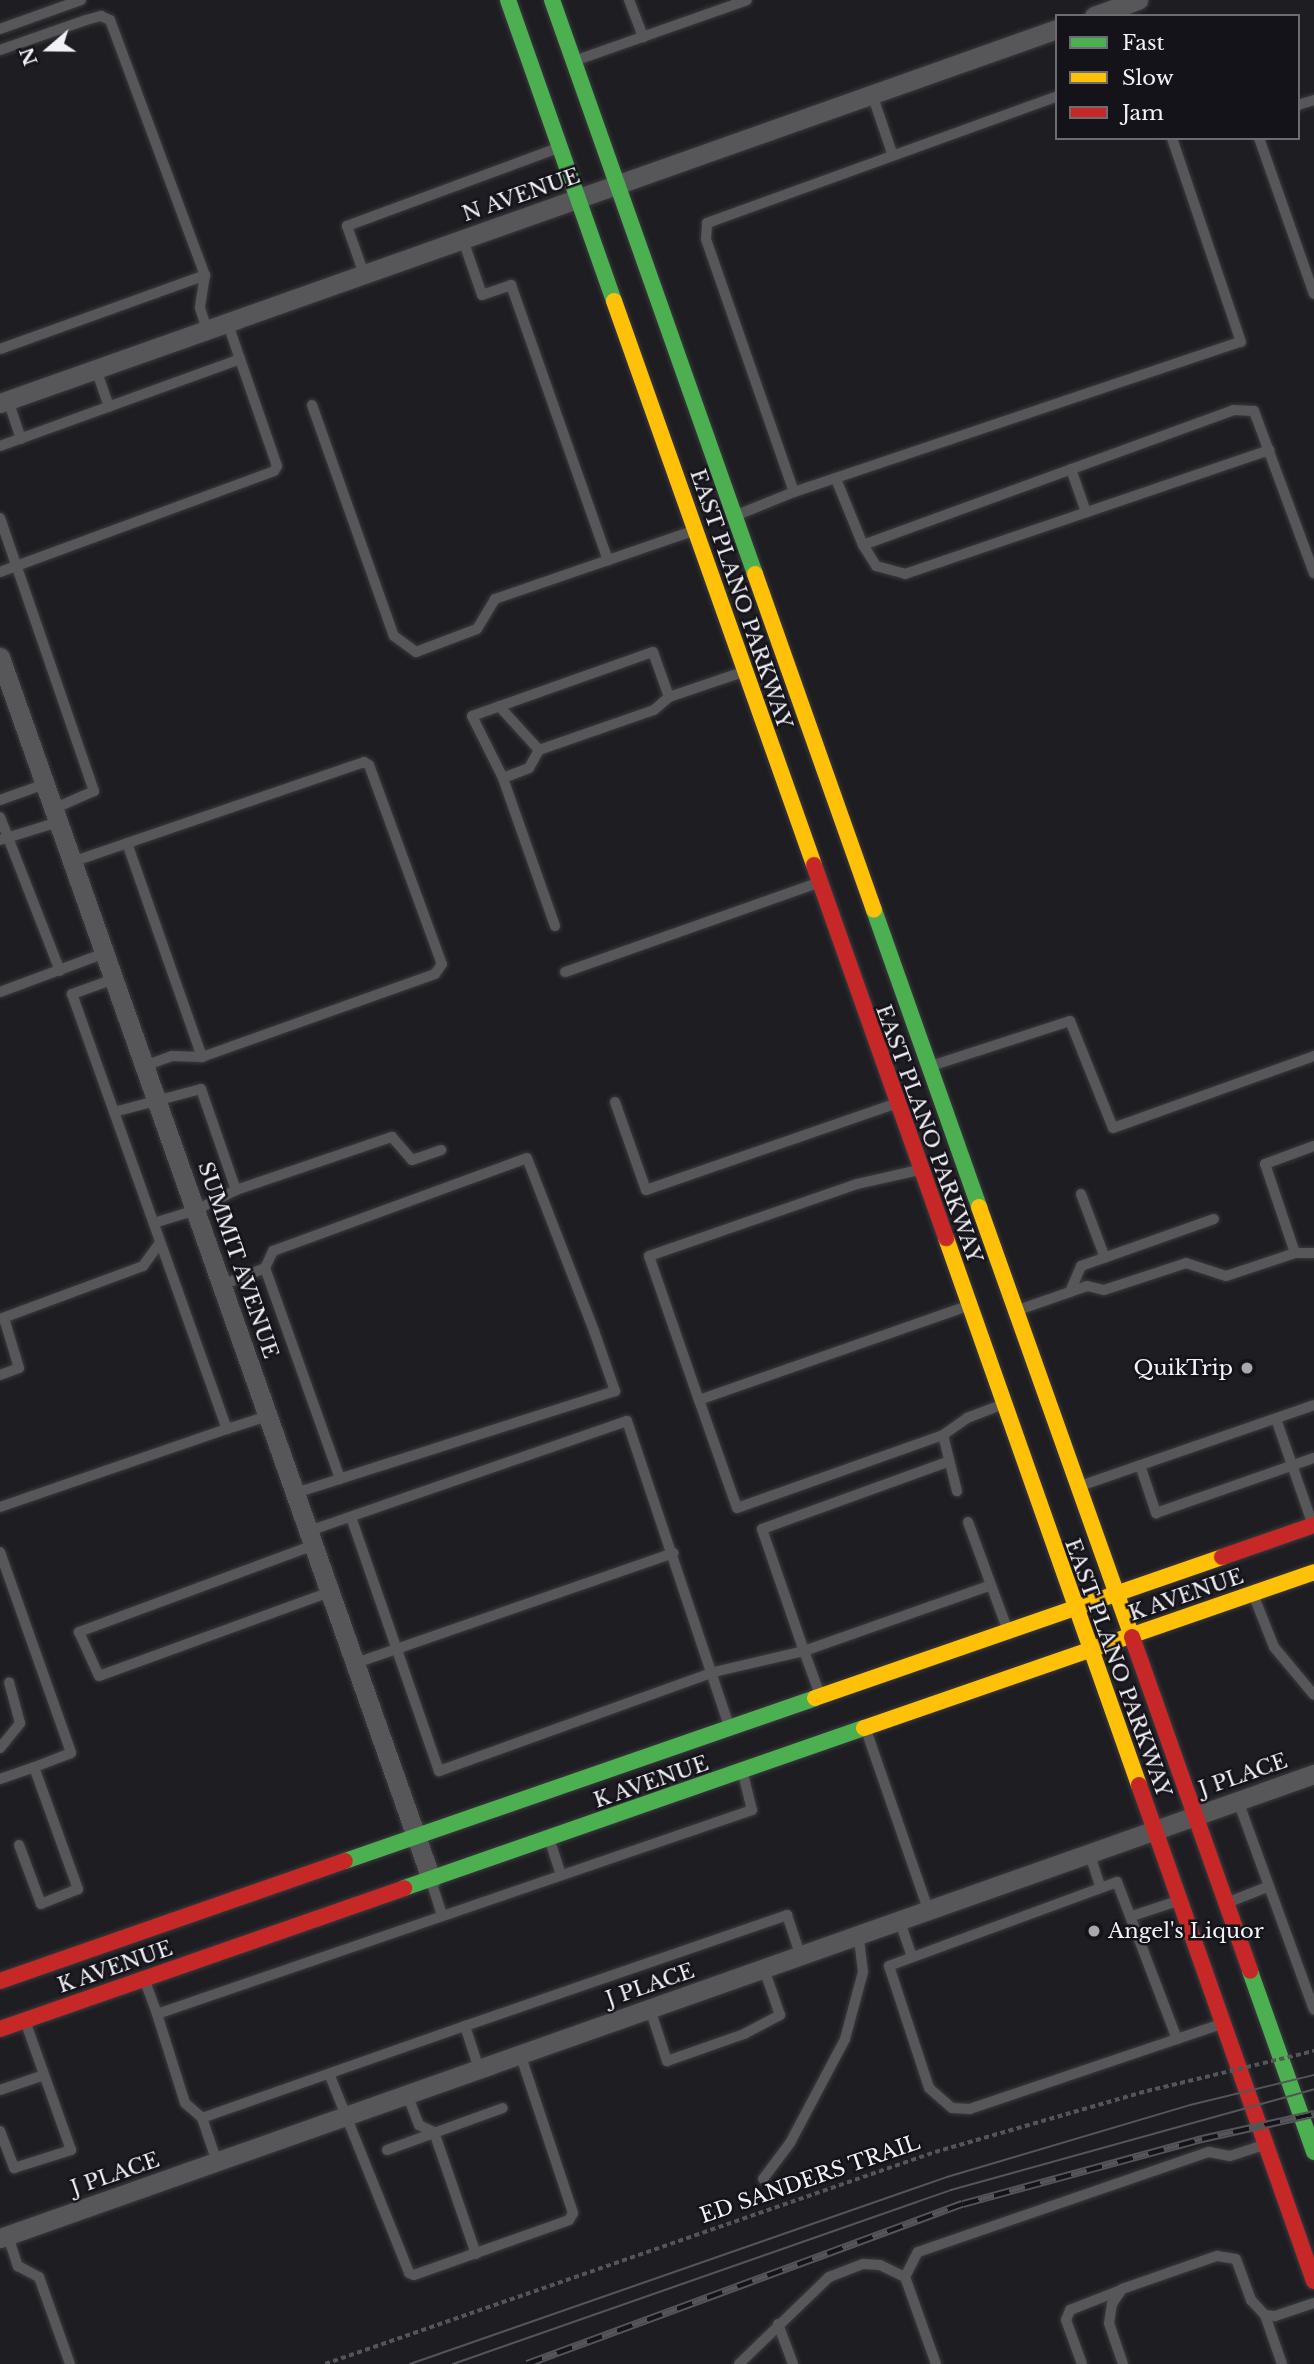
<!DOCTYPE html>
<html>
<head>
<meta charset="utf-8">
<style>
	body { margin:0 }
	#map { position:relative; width:1314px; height:2364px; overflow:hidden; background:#1e1e22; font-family:"Libre Baskerville",serif }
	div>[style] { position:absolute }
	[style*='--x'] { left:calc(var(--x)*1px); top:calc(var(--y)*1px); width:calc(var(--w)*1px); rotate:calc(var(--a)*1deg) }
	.path>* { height:3.5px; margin-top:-1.75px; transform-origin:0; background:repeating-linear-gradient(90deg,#555558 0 5px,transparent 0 8.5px) }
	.roads { filter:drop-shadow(0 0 2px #3a3a3e) drop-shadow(0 0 2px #3a3a3e) }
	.lane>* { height:10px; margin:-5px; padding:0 5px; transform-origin:5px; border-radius:5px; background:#57575a }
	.street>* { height:19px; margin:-9.5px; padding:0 9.5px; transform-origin:9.5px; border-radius:9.5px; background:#57575a }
	.fast>* { height:16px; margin:-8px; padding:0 8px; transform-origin:8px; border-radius:8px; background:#4caf50 }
	.slow>* { height:16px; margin:-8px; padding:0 8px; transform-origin:8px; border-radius:8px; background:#ffc107 }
	.jam>* { height:16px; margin:-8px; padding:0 8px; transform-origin:8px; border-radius:8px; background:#c62828 }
	.tram>* { height:2px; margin:-1px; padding:0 1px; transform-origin:1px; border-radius:1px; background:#555559 }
	.rail>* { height:8px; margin-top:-4px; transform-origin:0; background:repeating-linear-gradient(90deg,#14131a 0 16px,#555559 0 32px); box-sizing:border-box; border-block:2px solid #555559 }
	.path-bridge>* { height:3.5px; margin-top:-1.75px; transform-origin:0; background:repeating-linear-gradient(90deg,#555558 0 5px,transparent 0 8.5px) }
	.dots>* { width:19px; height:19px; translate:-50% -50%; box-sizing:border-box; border:4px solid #14131a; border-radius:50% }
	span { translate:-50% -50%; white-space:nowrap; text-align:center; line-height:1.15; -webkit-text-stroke:5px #14131a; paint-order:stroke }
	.street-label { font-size:21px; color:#f2f1f6 }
	.poi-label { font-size:21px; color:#f2f1f6 }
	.right { translate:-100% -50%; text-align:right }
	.left { translate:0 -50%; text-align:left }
	.legend { position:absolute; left:1055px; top:14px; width:245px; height:126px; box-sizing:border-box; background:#14131a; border:2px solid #6d6c72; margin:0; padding:9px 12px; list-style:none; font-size:21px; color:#f2f1f6 }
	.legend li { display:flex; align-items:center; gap:14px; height:35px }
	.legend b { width:35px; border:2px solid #6d6c72 }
	.north { position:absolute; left:14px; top:14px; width:70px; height:70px; -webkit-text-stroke:5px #14131a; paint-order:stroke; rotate:250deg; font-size:19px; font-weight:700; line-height:28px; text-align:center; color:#f2f1f6 }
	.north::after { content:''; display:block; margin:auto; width:24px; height:32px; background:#f2f1f6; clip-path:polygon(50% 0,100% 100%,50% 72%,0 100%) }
</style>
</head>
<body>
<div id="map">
	<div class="path">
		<div style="--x:325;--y:2364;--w:646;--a:-19.16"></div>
	</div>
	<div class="roads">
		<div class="lane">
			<div style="--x:629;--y:0;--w:40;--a:69"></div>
			<div style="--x:0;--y:29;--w:86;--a:-19.7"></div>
			<div style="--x:0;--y:50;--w:91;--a:-19.2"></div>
			<div style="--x:86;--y:20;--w:16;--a:-15"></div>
			<div style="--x:101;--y:16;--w:10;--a:24"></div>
			<div style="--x:110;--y:20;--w:272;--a:69.6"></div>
			<div style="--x:205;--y:275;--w:33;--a:99"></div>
			<div style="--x:200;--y:308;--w:22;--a:72"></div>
			<div style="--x:577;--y:60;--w:180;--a:-19.4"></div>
			<div style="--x:872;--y:94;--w:65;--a:71.3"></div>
			<div style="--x:1298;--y:105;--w:17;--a:-17"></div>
			<div style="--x:1259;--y:138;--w:165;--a:70.6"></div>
			<div style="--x:463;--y:240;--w:58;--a:70.9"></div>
			<div style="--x:482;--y:295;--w:31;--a:-19"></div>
			<div style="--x:511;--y:285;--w:292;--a:70.6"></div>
			<div style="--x:364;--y:274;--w:51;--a:-109.5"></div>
			<div style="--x:347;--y:226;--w:225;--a:-20.3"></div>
			<div style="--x:0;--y:349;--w:218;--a:-19.8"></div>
			<div style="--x:96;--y:369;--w:40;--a:71.1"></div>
			<div style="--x:8;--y:400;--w:41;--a:71.6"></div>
			<div style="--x:312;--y:405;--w:245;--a:70.5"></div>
			<div style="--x:394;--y:636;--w:27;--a:36"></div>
			<div style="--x:416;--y:652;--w:65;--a:-20.7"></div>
			<div style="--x:477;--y:629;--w:35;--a:-59"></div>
			<div style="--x:495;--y:599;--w:208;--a:-19"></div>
			<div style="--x:0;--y:446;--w:255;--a:-19.9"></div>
			<div style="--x:240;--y:359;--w:39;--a:-109"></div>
			<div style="--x:1071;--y:469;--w:46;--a:70.8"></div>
			<div style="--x:836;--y:479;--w:71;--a:67.8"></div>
			<div style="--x:863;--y:545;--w:394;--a:-20"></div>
			<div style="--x:1233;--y:410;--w:21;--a:3"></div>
			<div style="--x:1254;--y:411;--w:173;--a:69.7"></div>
			<div style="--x:794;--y:492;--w:268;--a:-109.2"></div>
			<div style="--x:706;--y:239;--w:16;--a:-86"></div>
			<div style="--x:707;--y:223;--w:372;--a:-19.9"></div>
			<div style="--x:737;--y:515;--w:61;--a:-22"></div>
			<div style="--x:794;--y:492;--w:471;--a:-18.6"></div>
			<div style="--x:1241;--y:342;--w:215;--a:-108.7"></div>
			<div style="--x:0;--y:518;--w:289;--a:71"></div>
			<div style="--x:94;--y:791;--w:45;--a:156.3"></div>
			<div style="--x:863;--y:545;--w:25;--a:58"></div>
			<div style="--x:876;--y:566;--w:30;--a:15"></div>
			<div style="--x:905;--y:574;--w:385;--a:-18.8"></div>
			<div style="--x:0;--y:572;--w:292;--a:-20.2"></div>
			<div style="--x:274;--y:471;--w:6;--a:-59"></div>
			<div style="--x:277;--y:466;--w:113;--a:-109.1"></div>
			<div style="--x:499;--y:706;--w:59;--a:47.7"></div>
			<div style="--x:539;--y:750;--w:122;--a:-19.2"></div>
			<div style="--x:654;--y:710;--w:20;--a:-41"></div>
			<div style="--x:669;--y:697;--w:78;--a:-18.7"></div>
			<div style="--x:503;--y:778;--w:28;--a:-21"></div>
			<div style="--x:529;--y:768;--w:21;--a:-61"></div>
			<div style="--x:0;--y:800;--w:48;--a:-19.6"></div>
			<div style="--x:0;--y:817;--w:165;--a:68.7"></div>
			<div style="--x:0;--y:840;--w:61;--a:-17.2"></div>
			<div style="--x:127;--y:843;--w:227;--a:70.7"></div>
			<div style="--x:72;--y:862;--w:309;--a:-18.9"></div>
			<div style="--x:364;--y:762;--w:6;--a:31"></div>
			<div style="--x:369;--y:765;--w:212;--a:69.9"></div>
			<div style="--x:442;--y:964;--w:12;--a:125"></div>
			<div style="--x:435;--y:974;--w:247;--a:160.4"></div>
			<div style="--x:202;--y:1057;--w:30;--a:-178"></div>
			<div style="--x:172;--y:1056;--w:29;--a:160"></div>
			<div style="--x:555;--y:926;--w:157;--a:-109.4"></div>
			<div style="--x:503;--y:778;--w:69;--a:-116.6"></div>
			<div style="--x:472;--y:716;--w:192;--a:-19.5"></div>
			<div style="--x:653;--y:652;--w:48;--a:70.4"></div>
			<div style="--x:565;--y:972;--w:268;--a:-19.4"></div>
			<div style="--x:114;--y:979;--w:45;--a:160.3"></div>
			<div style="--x:72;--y:994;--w:462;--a:70.4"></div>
			<div style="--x:227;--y:1429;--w:43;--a:-17.6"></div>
			<div style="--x:0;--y:992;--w:112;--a:-20.4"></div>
			<div style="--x:934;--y:1065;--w:143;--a:-17.9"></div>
			<div style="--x:1070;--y:1021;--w:115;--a:68.1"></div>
			<div style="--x:1113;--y:1128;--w:214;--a:-19.7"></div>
			<div style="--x:615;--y:1102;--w:93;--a:70.6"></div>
			<div style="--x:646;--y:1190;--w:263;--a:-19.1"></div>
			<div style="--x:114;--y:1112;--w:90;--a:-14.8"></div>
			<div style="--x:201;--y:1089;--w:107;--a:70.9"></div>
			<div style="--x:236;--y:1190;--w:45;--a:153.4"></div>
			<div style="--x:196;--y:1210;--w:44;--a:162.8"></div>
			<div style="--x:919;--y:1170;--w:64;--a:167.3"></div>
			<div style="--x:857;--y:1184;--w:220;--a:160.9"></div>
			<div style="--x:649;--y:1256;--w:152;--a:70.9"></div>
			<div style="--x:699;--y:1400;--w:284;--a:-19.3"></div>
			<div style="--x:236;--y:1190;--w:165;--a:-18.8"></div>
			<div style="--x:392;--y:1137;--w:30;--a:49"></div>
			<div style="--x:412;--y:1160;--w:31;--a:-19"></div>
			<div style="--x:1081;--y:1194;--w:68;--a:69.4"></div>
			<div style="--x:1295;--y:1253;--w:94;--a:-108.6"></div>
			<div style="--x:1265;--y:1164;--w:52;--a:-20.2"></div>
			<div style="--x:265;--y:1268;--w:19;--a:-65"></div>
			<div style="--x:273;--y:1251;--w:270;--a:-20.1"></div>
			<div style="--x:527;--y:1158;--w:186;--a:68.8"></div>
			<div style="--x:594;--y:1331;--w:64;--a:70.7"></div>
			<div style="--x:615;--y:1391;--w:289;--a:162.3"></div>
			<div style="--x:222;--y:1285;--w:46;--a:-21.6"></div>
			<div style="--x:265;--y:1268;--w:224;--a:70.4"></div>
			<div style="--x:340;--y:1479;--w:47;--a:162.7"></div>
			<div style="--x:1070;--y:1292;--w:28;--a:-67"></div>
			<div style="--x:1081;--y:1266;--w:141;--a:-19.5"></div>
			<div style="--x:1021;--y:1309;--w:70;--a:-19.2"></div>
			<div style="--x:1087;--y:1286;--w:17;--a:13"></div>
			<div style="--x:1104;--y:1290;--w:86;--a:-18.2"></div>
			<div style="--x:1186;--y:1263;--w:42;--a:18"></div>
			<div style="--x:1226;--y:1276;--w:73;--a:-18.4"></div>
			<div style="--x:1295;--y:1253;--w:19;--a:0"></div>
			<div style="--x:0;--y:1319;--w:153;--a:-20.3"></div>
			<div style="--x:143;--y:1266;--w:29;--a:-54"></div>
			<div style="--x:0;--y:1375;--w:20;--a:-20"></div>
			<div style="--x:19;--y:1368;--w:52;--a:-106.7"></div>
			<div style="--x:699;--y:1400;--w:114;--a:70.6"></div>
			<div style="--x:737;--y:1508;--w:219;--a:-19.5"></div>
			<div style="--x:943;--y:1435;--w:29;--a:-35"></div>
			<div style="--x:967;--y:1418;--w:36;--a:-21"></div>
			<div style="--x:1276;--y:1419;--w:112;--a:70.8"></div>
			<div style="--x:943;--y:1435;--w:58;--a:76"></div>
			<div style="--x:1140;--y:1465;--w:51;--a:71.6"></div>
			<div style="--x:1156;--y:1513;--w:167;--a:-19.2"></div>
			<div style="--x:1083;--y:1485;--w:244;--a:-19.1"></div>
			<div style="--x:0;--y:1507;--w:240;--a:-19"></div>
			<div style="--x:351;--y:1517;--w:269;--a:70.9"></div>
			<div style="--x:439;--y:1771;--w:292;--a:-19.8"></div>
			<div style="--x:714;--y:1672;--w:92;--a:-13.1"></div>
			<div style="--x:804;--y:1651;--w:129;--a:-109"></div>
			<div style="--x:762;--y:1529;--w:197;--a:-19.9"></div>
			<div style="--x:968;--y:1522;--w:67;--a:69.9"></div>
			<div style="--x:309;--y:1531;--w:336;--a:-19.1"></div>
			<div style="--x:627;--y:1421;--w:322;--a:71.5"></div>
			<div style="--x:314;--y:1545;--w:251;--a:159.7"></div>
			<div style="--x:79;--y:1632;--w:48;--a:65.6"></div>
			<div style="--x:99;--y:1676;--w:246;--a:-20"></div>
			<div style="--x:0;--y:1552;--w:213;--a:70.5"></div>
			<div style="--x:71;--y:1753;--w:40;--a:159"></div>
			<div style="--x:1253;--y:1594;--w:57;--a:68.4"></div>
			<div style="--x:1274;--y:1647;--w:62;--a:50.2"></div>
			<div style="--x:356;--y:1663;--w:336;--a:-19.1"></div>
			<div style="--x:820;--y:1695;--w:47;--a:-110"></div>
			<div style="--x:804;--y:1651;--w:198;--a:-19.4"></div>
			<div style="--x:991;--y:1585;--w:49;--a:69.7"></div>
			<div style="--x:866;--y:1730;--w:193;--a:70.9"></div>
			<div style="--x:0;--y:1748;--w:32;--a:-51"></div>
			<div style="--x:20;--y:1723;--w:42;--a:-105"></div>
			<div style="--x:0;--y:1779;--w:36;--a:-19"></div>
			<div style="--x:34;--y:1767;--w:130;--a:70.2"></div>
			<div style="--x:78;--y:1889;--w:40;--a:158"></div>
			<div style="--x:41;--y:1904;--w:63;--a:-110.4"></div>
			<div style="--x:1238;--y:1801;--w:222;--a:70"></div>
			<div style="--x:549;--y:1838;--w:39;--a:72"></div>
			<div style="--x:1090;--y:1855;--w:32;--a:72"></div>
			<div style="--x:431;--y:1881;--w:35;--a:72"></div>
			<div style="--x:1229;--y:1902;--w:41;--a:-21.5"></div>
			<div style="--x:1132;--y:1916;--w:48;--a:-18.1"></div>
			<div style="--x:900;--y:1922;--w:37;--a:71"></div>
			<div style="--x:145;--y:1981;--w:35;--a:70"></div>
			<div style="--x:157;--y:2014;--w:629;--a:-18.92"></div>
			<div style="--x:752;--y:1810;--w:37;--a:-104"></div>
			<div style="--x:650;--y:2009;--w:55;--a:71.9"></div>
			<div style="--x:667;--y:2061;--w:82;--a:-19.3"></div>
			<div style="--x:744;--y:2034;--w:41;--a:-27.8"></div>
			<div style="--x:780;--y:2015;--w:49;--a:-109.2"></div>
			<div style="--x:157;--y:2014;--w:93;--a:72.5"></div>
			<div style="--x:185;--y:2103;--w:23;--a:41"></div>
			<div style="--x:465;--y:2026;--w:45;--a:72"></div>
			<div style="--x:1177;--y:2039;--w:168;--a:-110.9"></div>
			<div style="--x:1117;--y:1882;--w:243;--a:159.8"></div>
			<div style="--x:889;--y:1966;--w:128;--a:71.8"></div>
			<div style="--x:929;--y:2088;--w:30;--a:41"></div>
			<div style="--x:952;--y:2108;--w:18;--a:3"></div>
			<div style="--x:970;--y:2109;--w:265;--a:-18.7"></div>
			<div style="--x:330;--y:2076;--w:212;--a:68.1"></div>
			<div style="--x:409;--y:2273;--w:5;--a:22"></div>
			<div style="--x:414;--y:2275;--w:164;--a:-19.5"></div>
			<div style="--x:569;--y:2220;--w:8;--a:-60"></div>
			<div style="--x:573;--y:2213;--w:168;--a:-108.4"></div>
			<div style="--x:0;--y:2090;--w:46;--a:-18.8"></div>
			<div style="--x:407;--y:2094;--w:33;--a:69"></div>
			<div style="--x:419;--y:2125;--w:17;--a:25"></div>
			<div style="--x:434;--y:2132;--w:129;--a:71"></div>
			<div style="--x:0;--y:2131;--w:40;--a:69"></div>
			<div style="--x:14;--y:2168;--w:60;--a:-17.5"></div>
			<div style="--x:71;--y:2150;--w:137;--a:-109.6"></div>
			<div style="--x:387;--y:2150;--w:123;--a:-19.9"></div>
			<div style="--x:217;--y:2162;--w:46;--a:-108.8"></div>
			<div style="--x:202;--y:2118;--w:279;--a:-19.3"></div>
			<div style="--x:465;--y:2026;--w:341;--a:-19"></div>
			<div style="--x:787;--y:1915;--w:44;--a:71.6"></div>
			<div style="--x:763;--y:2179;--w:45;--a:-53.1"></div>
			<div style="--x:790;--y:2143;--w:118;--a:-62.1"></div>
			<div style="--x:845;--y:2039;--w:69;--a:-75"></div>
			<div style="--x:863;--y:1972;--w:35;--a:-97"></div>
			<div style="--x:8;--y:2236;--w:32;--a:72"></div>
			<div style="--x:18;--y:2266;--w:24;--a:28"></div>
			<div style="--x:39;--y:2277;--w:92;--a:70.4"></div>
			<div style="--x:905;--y:2277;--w:28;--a:-63"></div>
			<div style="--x:918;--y:2252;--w:308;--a:-19"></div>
			<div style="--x:1209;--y:2152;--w:21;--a:11"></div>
			<div style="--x:1230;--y:2156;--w:35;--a:-18"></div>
			<div style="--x:1265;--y:2315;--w:52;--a:70.9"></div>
			<div style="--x:778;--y:2324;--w:43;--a:69.4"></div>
			<div style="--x:739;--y:2364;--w:125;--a:-44"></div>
			<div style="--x:829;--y:2277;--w:36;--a:-21"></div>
			<div style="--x:863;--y:2264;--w:17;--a:3"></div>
			<div style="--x:880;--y:2265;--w:28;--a:26"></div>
			<div style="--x:905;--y:2277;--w:92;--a:70.4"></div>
			<div style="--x:1082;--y:2364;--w:47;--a:-110"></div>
			<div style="--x:1066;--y:2320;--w:11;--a:-68"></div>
			<div style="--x:1070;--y:2310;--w:55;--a:-21.4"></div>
			<div style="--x:1123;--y:2364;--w:43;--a:-108.9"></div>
			<div style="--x:1109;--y:2323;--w:19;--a:-81"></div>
			<div style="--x:1112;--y:2304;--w:18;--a:-56"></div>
			<div style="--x:1122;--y:2289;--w:101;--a:-19.2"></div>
			<div style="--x:1217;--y:2256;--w:19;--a:9"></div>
			<div style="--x:1236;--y:2259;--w:44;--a:69.9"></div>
			<div style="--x:1251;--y:2300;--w:21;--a:47"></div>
			<div style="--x:1265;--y:2315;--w:10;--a:6"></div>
			<div style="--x:1275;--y:2316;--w:41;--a:-18.4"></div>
		</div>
		<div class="street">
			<div style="--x:1094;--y:16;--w:47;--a:-20"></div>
			<div style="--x:0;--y:403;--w:1121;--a:-19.49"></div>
			<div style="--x:0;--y:657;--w:1296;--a:70.57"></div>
			<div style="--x:0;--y:2238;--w:1394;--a:-19.45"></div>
		</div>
		<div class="fast">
			<div style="--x:508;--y:0;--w:319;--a:70.6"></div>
			<div style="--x:552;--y:0;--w:609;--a:70.52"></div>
			<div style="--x:874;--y:910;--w:315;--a:70.5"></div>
			<div style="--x:345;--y:1861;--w:497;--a:-19.1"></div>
			<div style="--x:404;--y:1888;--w:487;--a:-19.2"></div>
			<div style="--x:1250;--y:1971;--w:192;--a:70.5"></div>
		</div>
		<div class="slow">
			<div style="--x:614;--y:301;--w:598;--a:70.47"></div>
			<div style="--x:755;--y:574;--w:356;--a:70.5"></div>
			<div style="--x:979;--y:1207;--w:456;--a:70.4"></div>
			<div style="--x:946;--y:1238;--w:580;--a:70.57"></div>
			<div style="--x:815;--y:1698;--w:431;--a:-19.1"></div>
			<div style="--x:864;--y:1728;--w:476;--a:-19.1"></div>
		</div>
		<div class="jam">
			<div style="--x:814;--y:865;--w:396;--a:70.5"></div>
			<div style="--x:1222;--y:1557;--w:97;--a:-19.2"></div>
			<div style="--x:1132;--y:1637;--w:354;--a:70.5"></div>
			<div style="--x:1139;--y:1785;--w:526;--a:70.57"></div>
			<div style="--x:0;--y:1981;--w:365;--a:-19.2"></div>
			<div style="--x:0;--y:2029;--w:428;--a:-19.2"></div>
		</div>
	</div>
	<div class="tram">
		<div style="--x:410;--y:2364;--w:569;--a:-19.2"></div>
		<div style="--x:947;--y:2177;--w:253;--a:-16.5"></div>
		<div style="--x:1190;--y:2105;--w:128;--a:-13.6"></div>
		<div style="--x:453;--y:2364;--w:528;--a:-19.26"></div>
		<div style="--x:951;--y:2190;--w:377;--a:-15.5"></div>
	</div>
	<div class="rail">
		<div style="--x:527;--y:2364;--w:464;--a:-20.2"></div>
		<div style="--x:963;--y:2204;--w:248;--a:-15.2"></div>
		<div style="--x:1202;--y:2139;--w:115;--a:-12.6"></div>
	</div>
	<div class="path-bridge">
		<div style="--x:935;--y:2152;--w:221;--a:-16.1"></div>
		<div style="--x:1147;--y:2091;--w:172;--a:-13.5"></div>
	</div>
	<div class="dots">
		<div style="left:1247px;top:1368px;background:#a8a7ac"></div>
		<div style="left:1094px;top:1931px;background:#a8a7ac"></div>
	</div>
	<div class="street-label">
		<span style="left:521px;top:195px;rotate:-19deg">N AVENUE</span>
		<span style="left:741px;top:599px;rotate:71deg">EAST PLANO PARKWAY</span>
		<span style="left:929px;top:1134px;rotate:70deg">EAST PLANO PARKWAY</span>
		<span style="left:238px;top:1260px;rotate:71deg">SUMMIT AVENUE</span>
		<span style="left:1186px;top:1595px;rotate:-19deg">K AVENUE</span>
		<span style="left:1118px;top:1668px;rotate:70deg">EAST PLANO PARKWAY</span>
		<span style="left:1243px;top:1775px;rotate:-19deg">J PLACE</span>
		<span style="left:651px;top:1782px;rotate:-19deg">K AVENUE</span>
		<span style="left:115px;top:1967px;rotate:-19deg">K AVENUE</span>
		<span style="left:650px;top:1985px;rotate:-19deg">J PLACE</span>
		<span style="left:115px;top:2174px;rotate:-19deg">J PLACE</span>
		<span style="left:810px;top:2179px;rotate:-19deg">ED SANDERS TRAIL</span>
	</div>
	<div class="poi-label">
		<span class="right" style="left:1233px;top:1368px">QuikTrip</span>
		<span class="left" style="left:1108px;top:1931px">Angel's Liquor</span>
	</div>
	<ul class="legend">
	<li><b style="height:9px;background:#4caf50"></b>Fast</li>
	<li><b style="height:9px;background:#ffc107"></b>Slow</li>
	<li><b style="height:9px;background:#c62828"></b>Jam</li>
	</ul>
	<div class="north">N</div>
</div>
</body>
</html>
